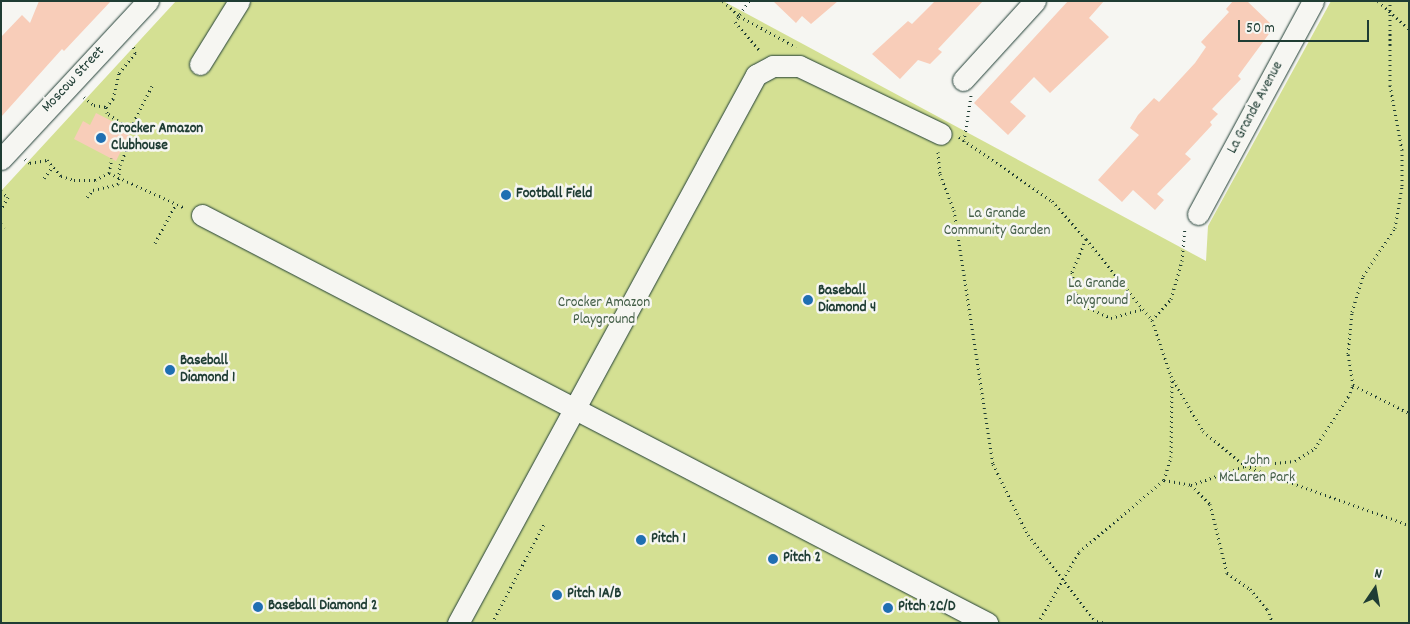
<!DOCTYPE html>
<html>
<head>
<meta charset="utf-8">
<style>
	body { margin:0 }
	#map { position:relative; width:1410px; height:624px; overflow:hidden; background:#f6f6f2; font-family:Dekko,sans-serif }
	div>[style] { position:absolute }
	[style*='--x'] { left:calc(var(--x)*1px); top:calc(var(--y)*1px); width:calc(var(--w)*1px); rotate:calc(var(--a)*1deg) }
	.green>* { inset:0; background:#d4e093 }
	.building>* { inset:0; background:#f8cdb9 }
	.path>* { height:3px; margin-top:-1.5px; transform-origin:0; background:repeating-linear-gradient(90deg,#1f3d34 0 1px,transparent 0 5px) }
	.roads { filter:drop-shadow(0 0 1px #1f3d34) drop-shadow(0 0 1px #1f3d34) }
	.minor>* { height:21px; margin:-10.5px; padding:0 10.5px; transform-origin:10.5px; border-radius:10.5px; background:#f6f6f2 }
	.dots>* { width:14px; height:14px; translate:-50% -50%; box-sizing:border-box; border:2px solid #f6f6f2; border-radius:50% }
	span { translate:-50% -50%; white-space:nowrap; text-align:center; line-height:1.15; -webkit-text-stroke:5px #f6f6f2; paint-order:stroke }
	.street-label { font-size:15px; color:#1f3d34 }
	.poi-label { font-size:15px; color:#1f3d34; font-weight:700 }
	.left { translate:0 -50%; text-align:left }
	.park-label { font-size:15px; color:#435e47 }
	.frame { position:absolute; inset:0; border:2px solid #1f3d34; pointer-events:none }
	.north { position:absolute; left:1350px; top:564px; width:50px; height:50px; -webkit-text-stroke:4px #f6f6f2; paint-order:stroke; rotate:12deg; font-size:14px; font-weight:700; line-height:20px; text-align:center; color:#1f3d34 }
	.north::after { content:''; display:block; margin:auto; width:18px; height:22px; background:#1f3d34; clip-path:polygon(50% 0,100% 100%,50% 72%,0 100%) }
	.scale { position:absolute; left:1238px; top:20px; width:131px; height:22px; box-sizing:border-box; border:2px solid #1f3d34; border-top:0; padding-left:6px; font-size:15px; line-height:18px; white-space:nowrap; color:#1f3d34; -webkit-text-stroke:4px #f6f6f2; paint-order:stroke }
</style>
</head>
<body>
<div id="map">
	<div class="green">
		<div style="clip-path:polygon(176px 1px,723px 1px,1206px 261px,1208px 226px,1331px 1px,1409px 1px,1409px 623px,1px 623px,1px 191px)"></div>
	</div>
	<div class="building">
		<div style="clip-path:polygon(39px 1px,111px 1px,64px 51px,62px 49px,1px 117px,1px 37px,22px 15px,30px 23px)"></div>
		<div style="clip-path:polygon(773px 1px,838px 1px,811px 24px,802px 16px,796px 23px)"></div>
		<div style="clip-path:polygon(935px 1px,983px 1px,938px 49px,942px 52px,930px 64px,918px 60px,900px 79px,872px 54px,908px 21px,912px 24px)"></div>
		<div style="clip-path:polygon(1068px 1px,1104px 1px,1089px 18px,1109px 37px,1050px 93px,1034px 77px,1010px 102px,1026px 116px,1008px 135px,974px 103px)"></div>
		<div style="clip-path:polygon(1233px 1px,1247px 1px,1274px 27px,1238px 76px,1241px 79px,1212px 109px,1218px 114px,1210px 122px,1212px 125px,1185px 154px,1191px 159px,1157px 194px,1164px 200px,1155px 210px,1133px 190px,1122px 202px,1098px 180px,1139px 135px,1130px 128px,1138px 115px,1154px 98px,1159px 102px,1195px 63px,1206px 47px,1201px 42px,1229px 12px,1226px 9px)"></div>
		<div style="clip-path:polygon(96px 113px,131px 131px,116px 161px,74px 139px,83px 121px,90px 125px)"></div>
	</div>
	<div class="path">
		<div style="--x:723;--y:1;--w:22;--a:43"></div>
		<div style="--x:739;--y:16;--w:65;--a:28.5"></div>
		<div style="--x:749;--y:1;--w:25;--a:124"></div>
		<div style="--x:735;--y:22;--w:38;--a:49"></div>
		<div style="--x:1378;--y:1;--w:42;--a:42.1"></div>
		<div style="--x:84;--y:97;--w:13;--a:39"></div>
		<div style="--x:94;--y:105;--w:12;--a:9"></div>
		<div style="--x:106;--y:107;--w:11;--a:-49"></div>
		<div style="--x:113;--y:99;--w:27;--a:-77"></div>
		<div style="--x:119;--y:73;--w:26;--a:-51"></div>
		<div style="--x:135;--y:53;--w:9;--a:-103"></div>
		<div style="--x:131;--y:127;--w:46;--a:-62.9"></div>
		<div style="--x:959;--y:137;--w:113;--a:34.5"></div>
		<div style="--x:1052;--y:201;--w:51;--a:48.2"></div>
		<div style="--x:1086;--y:239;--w:36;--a:113"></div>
		<div style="--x:1072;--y:272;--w:22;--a:80"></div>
		<div style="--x:1076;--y:294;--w:14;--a:56"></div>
		<div style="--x:1084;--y:306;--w:30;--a:24"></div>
		<div style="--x:1111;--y:318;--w:32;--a:-16"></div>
		<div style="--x:964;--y:141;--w:46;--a:-81.2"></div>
		<div style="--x:938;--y:152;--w:22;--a:85"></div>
		<div style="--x:940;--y:174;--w:39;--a:69"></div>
		<div style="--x:954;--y:210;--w:257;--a:81.3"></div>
		<div style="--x:993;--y:464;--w:79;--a:63.8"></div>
		<div style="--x:1028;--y:535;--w:112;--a:51.9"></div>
		<div style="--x:25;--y:159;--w:6;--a:39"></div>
		<div style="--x:30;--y:163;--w:17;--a:-10"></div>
		<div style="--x:47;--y:160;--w:21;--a:49"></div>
		<div style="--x:61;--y:176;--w:14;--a:17"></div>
		<div style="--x:74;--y:180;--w:21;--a:0"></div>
		<div style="--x:95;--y:180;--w:16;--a:-27"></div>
		<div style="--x:109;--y:173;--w:84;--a:24.7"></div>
		<div style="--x:109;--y:173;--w:15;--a:-79"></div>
		<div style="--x:44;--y:178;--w:15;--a:-53"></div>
		<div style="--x:1;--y:191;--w:9;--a:41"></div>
		<div style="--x:8;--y:197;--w:14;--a:120"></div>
		<div style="--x:87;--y:197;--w:9;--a:-49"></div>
		<div style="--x:93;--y:190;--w:26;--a:-13"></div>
		<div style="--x:118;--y:184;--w:19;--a:-84"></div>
		<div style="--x:120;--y:165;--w:36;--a:-67"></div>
		<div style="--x:134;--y:132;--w:33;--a:-145"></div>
		<div style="--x:107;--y:113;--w:6;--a:-99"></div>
		<div style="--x:1;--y:224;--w:5;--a:37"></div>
		<div style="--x:1086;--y:239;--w:104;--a:50.8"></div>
		<div style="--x:1152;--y:320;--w:59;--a:71.3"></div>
		<div style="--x:1171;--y:376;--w:64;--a:59.8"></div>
		<div style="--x:1203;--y:431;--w:55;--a:39.8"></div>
		<div style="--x:1245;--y:466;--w:174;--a:19.8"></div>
		<div style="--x:155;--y:243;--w:44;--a:-61.7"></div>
		<div style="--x:1152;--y:320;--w:28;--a:-48"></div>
		<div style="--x:1171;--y:299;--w:40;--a:-74"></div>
		<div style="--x:1182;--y:261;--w:33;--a:-85"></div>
		<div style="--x:1353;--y:385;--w:63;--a:26.6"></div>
		<div style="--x:1164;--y:480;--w:24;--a:-73"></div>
		<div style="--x:1171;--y:457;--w:78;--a:-89.3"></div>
		<div style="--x:1191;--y:485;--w:27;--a:45"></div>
		<div style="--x:1210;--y:504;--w:71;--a:76.2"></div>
		<div style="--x:1227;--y:573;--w:28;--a:35"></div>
		<div style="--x:1250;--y:589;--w:26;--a:50"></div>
		<div style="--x:1267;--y:609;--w:15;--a:67"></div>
		<div style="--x:1097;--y:621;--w:9;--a:13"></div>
		<div style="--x:492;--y:623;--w:114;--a:-62.3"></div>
		<div style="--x:1038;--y:623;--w:82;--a:-60"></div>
		<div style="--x:1079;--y:552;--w:111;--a:-40.3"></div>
		<div style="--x:1164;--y:480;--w:27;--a:10"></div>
		<div style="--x:1191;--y:485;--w:57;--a:-19.4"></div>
		<div style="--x:1245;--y:466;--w:50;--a:-5.7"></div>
		<div style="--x:1295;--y:461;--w:24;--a:-33"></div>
		<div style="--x:1315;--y:448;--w:61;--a:-57.1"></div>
		<div style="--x:1348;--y:397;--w:13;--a:-67"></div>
		<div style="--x:1353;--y:385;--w:31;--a:-99"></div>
		<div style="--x:1348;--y:354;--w:42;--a:-84.6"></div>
		<div style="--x:1352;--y:312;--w:38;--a:-73"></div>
		<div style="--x:1363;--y:276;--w:58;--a:-56.3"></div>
		<div style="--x:1395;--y:228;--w:43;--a:-80.5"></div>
		<div style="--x:1402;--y:186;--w:36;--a:-90"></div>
		<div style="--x:1402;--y:150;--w:66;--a:-100.5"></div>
		<div style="--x:1390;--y:85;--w:84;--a:-90"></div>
	</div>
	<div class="roads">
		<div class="minor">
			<div style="--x:200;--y:64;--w:74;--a:-58.2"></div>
			<div style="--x:963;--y:80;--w:107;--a:-47.7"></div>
			<div style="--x:1;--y:159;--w:216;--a:-47.1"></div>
			<div style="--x:1198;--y:214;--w:242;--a:-61.6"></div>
			<div style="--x:202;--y:215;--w:885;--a:27.46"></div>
			<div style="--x:458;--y:623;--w:624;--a:-61.46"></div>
			<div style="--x:756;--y:75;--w:19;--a:-28"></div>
			<div style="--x:773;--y:66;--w:26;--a:0"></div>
			<div style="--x:799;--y:66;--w:157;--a:25.6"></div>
		</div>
	</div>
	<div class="dots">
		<div style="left:101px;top:138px;background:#1f6fb2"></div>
		<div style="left:506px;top:195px;background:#1f6fb2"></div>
		<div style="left:808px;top:300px;background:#1f6fb2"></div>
		<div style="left:170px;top:370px;background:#1f6fb2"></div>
		<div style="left:641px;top:540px;background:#1f6fb2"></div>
		<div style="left:773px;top:559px;background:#1f6fb2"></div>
		<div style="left:557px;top:595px;background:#1f6fb2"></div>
		<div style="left:258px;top:607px;background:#1f6fb2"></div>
		<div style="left:888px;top:608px;background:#1f6fb2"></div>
	</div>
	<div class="street-label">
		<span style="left:74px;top:80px;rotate:-47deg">Moscow Street</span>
		<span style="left:1256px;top:108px;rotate:-62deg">La Grande Avenue</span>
	</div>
	<div class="poi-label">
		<span class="left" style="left:111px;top:138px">Crocker Amazon<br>Clubhouse</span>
		<span class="left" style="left:516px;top:195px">Football Field</span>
		<span class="left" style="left:818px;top:300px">Baseball<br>Diamond 4</span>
		<span class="left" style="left:180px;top:370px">Baseball<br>Diamond 1</span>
		<span class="left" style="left:651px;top:540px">Pitch 1</span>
		<span class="left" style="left:783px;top:559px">Pitch 2</span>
		<span class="left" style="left:567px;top:595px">Pitch 1A/B</span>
		<span class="left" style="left:268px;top:607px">Baseball Diamond 2</span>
		<span class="left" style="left:898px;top:608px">Pitch 2C/D</span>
	</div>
	<div class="park-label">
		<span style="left:997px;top:223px">La Grande<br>Community Garden</span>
		<span style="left:1097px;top:293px">La Grande<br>Playground</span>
		<span style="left:604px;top:312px">Crocker Amazon<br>Playground</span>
		<span style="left:1257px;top:470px">John<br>McLaren Park</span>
	</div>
	<div class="frame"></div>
	<div class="north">N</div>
	<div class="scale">50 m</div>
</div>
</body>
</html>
